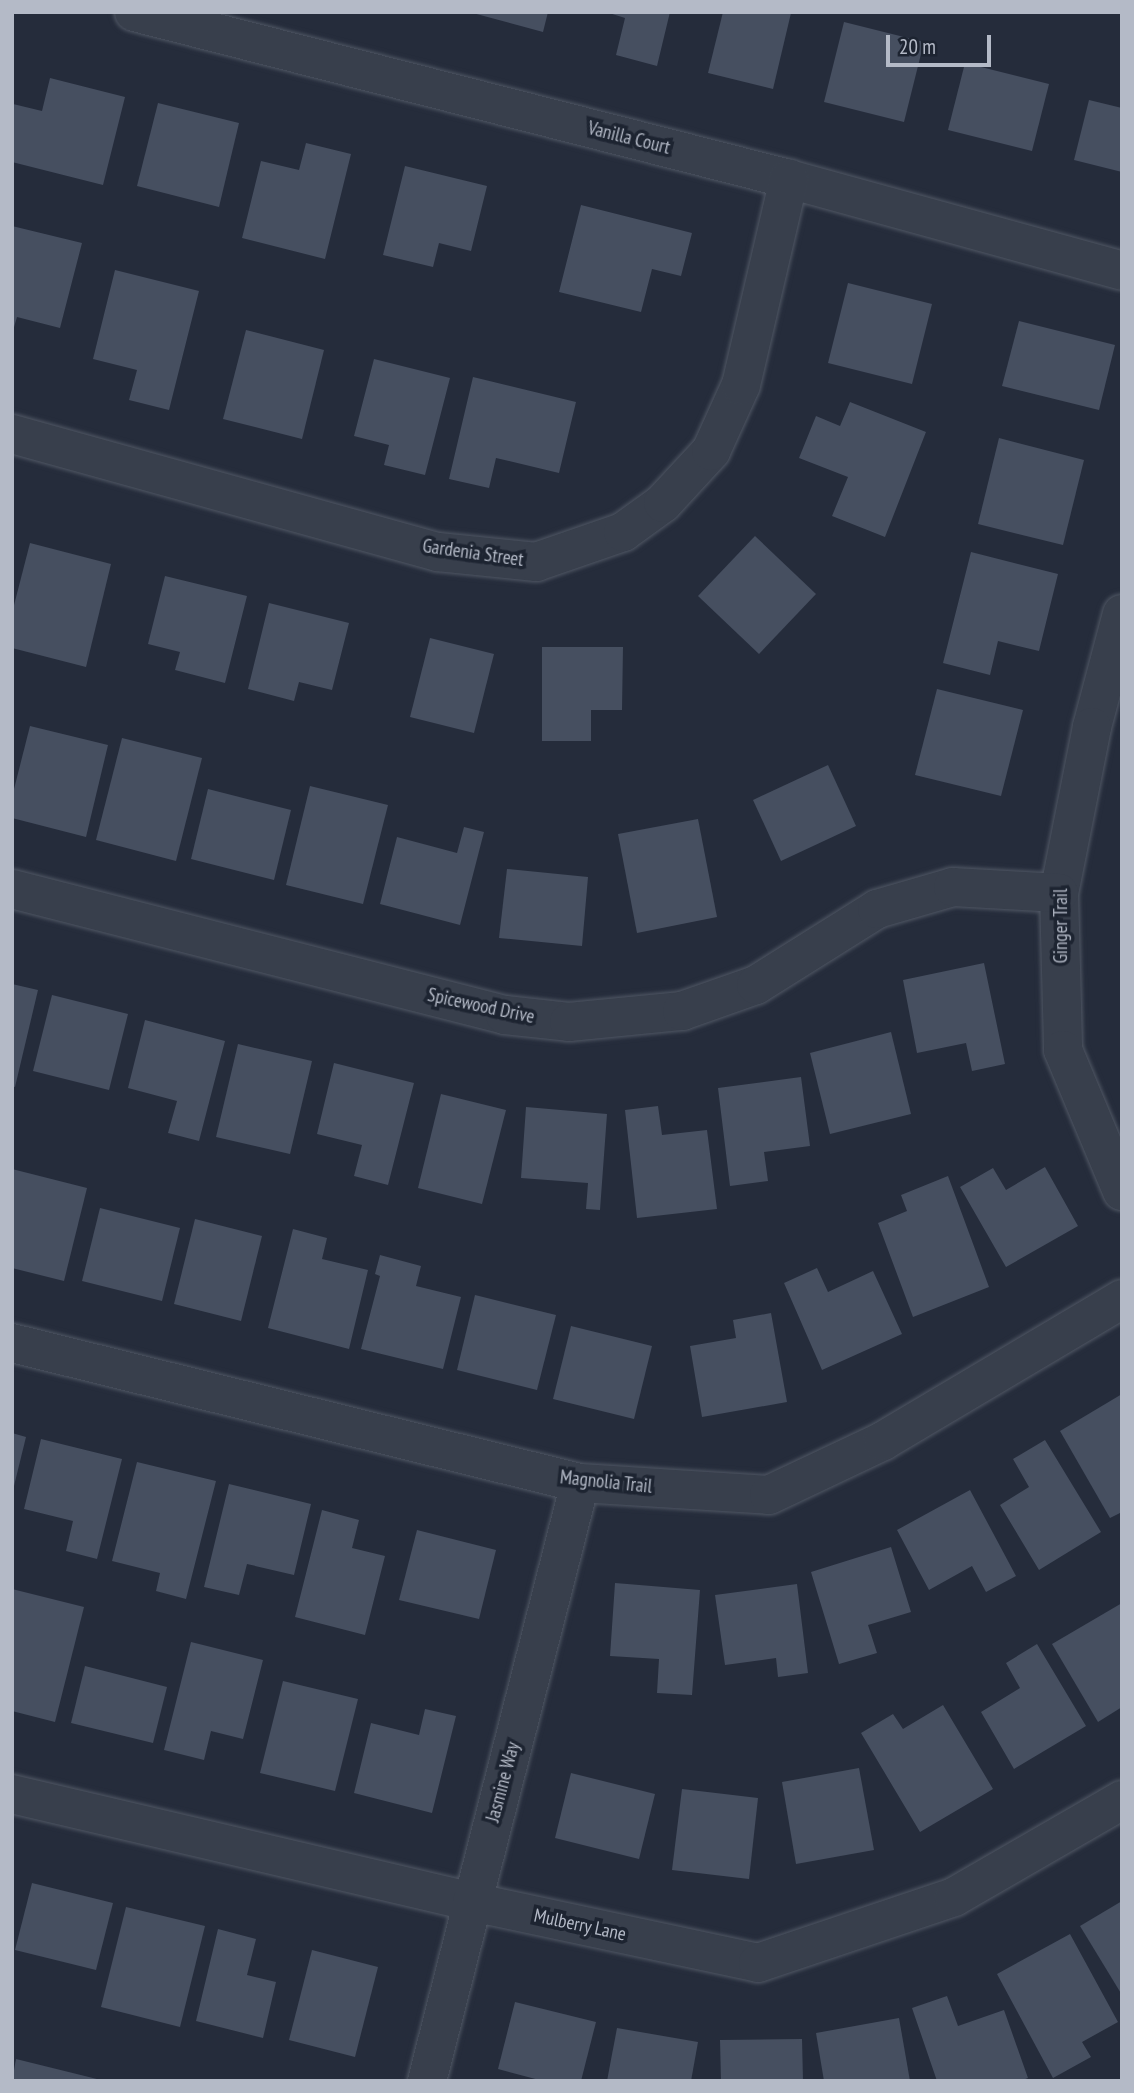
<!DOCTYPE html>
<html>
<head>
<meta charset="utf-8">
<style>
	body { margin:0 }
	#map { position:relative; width:1134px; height:2093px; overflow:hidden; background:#252c3b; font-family:"PT Sans Narrow",sans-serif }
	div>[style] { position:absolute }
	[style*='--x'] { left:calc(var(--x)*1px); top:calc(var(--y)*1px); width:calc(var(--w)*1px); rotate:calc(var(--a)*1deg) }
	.building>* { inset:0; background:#464f60 }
	.roads { filter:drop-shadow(0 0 2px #505764) drop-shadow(0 0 2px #505764) }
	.street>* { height:38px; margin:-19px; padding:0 19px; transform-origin:19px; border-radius:19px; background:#383f4c }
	span { translate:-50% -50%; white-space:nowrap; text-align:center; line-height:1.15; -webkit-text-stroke:7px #1d2431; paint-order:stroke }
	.street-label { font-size:19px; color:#b4bac7 }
	.frame { position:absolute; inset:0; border:14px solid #b4bac7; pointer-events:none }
	.scale { position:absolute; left:886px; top:35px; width:105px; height:32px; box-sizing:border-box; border:4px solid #b4bac7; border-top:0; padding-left:9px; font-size:21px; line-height:24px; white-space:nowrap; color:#b4bac7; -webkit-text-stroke:5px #1d2431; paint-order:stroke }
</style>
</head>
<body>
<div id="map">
	<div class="building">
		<div style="clip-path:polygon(469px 12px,548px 12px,543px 32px)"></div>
		<div style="clip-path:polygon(670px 12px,657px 66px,616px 55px,625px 18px,606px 12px)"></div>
		<div style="clip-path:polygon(723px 12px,791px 13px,773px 89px,708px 73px)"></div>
		<div style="clip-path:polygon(844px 22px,924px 42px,904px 122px,824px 102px)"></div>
		<div style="clip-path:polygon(965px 63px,1049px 84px,1032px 151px,948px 130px)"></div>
		<div style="clip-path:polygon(50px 78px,125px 97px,103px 185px,12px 162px,13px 104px,42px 111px)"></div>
		<div style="clip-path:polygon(1089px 100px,1122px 108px,1122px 172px,1074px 160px)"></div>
		<div style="clip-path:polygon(158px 103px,239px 123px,219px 207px,137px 186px)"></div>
		<div style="clip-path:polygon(306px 143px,351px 154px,325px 259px,242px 238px,261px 161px,299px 170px)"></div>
		<div style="clip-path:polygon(405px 166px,487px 186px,471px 251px,439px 243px,433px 267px,383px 255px)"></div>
		<div style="clip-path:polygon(581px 205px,692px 233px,681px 276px,652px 269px,641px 312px,559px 292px)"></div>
		<div style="clip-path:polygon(12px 226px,82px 243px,60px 328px,17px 317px,12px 334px)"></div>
		<div style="clip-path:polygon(115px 270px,199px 291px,169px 410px,129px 400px,137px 370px,93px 359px)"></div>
		<div style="clip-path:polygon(848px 283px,932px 304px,912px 384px,828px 363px)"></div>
		<div style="clip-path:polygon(1019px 321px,1115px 345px,1099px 410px,1002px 386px)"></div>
		<div style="clip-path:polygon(246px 330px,324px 350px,302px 439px,223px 419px)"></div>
		<div style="clip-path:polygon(374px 359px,450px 378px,425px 475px,384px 465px,389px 445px,354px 436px)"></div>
		<div style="clip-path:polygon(473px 377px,576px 402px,559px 473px,496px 458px,489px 488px,449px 479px)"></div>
		<div style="clip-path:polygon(850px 402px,926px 432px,885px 537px,832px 516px,848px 477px,799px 458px,816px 416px,840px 426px)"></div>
		<div style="clip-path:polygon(999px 438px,1084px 460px,1063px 545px,978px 524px)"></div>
		<div style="clip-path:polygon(755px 536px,816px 594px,759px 654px,698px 596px)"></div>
		<div style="clip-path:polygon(30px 543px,111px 564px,86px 667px,12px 648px,12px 613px)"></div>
		<div style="clip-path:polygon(971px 552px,1058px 574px,1039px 651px,998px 641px,990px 675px,943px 663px)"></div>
		<div style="clip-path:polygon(165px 576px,247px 596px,225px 683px,175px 670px,180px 652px,148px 644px)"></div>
		<div style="clip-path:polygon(269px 603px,349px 623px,332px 690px,299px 682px,294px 701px,248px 689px)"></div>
		<div style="clip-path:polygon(430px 638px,494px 654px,474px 733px,410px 717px)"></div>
		<div style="clip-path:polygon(542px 647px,623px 647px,622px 710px,591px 710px,591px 741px,542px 741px)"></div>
		<div style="clip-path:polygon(937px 689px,1023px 710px,1001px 796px,915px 775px)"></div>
		<div style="clip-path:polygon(30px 726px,108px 745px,86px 837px,12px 818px,12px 797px)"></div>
		<div style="clip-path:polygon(122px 738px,202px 758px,176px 861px,96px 840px)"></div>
		<div style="clip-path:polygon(828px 765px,856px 826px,781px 861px,753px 800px)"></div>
		<div style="clip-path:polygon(310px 786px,388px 805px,363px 904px,286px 885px)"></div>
		<div style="clip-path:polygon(208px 789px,291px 810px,274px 880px,191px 859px)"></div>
		<div style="clip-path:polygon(698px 819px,717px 917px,637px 933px,618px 834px)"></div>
		<div style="clip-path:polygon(464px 827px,484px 832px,460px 925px,380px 904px,397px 837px,457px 853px)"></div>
		<div style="clip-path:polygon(507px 869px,588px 877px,582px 946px,499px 938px)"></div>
		<div style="clip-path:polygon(984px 963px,1005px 1064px,972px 1071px,966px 1043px,917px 1053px,903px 980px)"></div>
		<div style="clip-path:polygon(12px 984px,38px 990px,15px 1087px,12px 1086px)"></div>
		<div style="clip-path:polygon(52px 995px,128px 1014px,109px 1090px,33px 1071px)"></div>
		<div style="clip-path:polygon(145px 1020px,225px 1041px,199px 1141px,168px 1133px,177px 1101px,128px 1088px)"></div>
		<div style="clip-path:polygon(891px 1032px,911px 1114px,830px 1134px,810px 1053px)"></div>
		<div style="clip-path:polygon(238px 1044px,312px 1061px,290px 1154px,216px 1137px)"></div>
		<div style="clip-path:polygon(334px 1063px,414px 1083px,388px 1185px,354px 1176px,362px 1145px,317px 1134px)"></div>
		<div style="clip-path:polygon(801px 1077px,810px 1146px,764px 1152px,768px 1181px,730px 1186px,718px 1088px)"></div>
		<div style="clip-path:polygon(441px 1094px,506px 1110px,482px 1204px,418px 1188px)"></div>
		<div style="clip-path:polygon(658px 1106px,662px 1135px,707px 1130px,717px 1209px,637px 1218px,625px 1110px)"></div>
		<div style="clip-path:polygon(526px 1107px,607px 1114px,600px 1210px,586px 1209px,588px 1183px,521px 1178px)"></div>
		<div style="clip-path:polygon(1045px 1167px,1078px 1226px,1006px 1267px,960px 1187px,993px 1168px,1006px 1190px)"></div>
		<div style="clip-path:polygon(12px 1169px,87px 1188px,64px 1281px,12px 1268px)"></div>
		<div style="clip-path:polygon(948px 1176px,989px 1287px,913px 1317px,878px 1223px,907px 1211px,901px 1195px)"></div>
		<div style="clip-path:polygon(100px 1208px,180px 1228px,162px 1301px,82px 1281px)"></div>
		<div style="clip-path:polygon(195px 1219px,262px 1236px,241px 1321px,174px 1304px)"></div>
		<div style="clip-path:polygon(293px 1229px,327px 1238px,322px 1259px,368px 1270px,349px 1349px,268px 1328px)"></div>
		<div style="clip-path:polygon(380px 1255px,421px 1266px,416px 1286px,461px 1297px,443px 1369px,361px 1349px,380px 1276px,375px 1274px)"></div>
		<div style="clip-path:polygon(817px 1268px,828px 1292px,873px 1271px,902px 1334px,822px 1370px,784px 1283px)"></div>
		<div style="clip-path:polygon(475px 1295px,556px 1315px,537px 1390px,457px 1370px)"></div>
		<div style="clip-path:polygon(771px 1313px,787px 1402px,702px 1417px,690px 1346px,736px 1338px,733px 1320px)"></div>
		<div style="clip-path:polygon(571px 1326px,652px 1346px,634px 1419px,553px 1399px)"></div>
		<div style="clip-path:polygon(1122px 1394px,1122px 1512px,1110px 1518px,1060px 1431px)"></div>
		<div style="clip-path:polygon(12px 1433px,26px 1437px,13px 1490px,12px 1490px)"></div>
		<div style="clip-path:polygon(41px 1439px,122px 1459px,97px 1559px,66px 1551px,73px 1521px,24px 1509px)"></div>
		<div style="clip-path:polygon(1045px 1440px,1101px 1532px,1039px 1570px,1000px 1505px,1029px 1487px,1013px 1459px)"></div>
		<div style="clip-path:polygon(137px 1462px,216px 1481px,186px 1599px,156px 1591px,160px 1573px,112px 1561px)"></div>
		<div style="clip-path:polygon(229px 1484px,311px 1504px,294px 1575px,247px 1564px,239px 1595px,204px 1587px)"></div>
		<div style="clip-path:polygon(970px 1490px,1016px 1576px,986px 1592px,972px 1566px,929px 1590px,897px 1530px)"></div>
		<div style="clip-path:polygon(322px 1510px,359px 1520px,352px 1548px,385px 1556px,365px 1635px,295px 1617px)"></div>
		<div style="clip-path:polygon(417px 1530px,496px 1550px,479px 1619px,399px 1600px)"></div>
		<div style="clip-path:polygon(891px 1547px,911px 1612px,868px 1625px,877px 1653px,839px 1664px,811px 1572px)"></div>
		<div style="clip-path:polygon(615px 1583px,700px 1590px,692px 1695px,657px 1693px,659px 1659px,610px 1656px)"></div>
		<div style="clip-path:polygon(797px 1584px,808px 1673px,778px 1677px,776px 1658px,725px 1665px,715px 1595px)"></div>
		<div style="clip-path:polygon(12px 1589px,84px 1607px,55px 1722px,12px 1711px)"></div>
		<div style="clip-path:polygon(1122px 1603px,1122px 1707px,1098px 1722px,1052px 1644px)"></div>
		<div style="clip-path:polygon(191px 1642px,263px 1660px,243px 1739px,211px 1731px,204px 1760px,164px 1750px)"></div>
		<div style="clip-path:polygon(1037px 1644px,1086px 1726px,1014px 1769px,981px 1712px,1020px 1688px,1006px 1663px)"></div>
		<div style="clip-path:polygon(85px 1666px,167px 1687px,153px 1743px,71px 1723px)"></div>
		<div style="clip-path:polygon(283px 1681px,358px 1699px,335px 1791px,260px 1773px)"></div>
		<div style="clip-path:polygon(943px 1705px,993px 1789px,920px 1832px,861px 1733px,893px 1714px,903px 1729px)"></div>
		<div style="clip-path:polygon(425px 1709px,456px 1716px,432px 1813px,354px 1793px,371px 1723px,419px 1735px)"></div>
		<div style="clip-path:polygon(859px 1768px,874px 1850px,796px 1864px,782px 1782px)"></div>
		<div style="clip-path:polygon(571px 1773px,655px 1794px,639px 1859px,555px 1838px)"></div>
		<div style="clip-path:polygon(682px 1789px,758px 1798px,749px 1879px,672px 1870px)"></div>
		<div style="clip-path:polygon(32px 1883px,113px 1903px,96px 1970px,15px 1950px)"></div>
		<div style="clip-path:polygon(1122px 1901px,1122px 1995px,1080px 1926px)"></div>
		<div style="clip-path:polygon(126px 1907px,205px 1926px,180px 2027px,101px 2007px)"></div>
		<div style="clip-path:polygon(218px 1929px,256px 1939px,247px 1975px,276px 1982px,263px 2038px,196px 2021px)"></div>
		<div style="clip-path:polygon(1070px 1934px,1118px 2022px,1082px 2042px,1091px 2057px,1053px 2078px,997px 1974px)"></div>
		<div style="clip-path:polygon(312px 1950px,378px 1967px,355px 2057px,289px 2040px)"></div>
		<div style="clip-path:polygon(947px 1996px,958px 2026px,1004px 2010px,1028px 2078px,1020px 2081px,937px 2081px,912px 2008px)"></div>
		<div style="clip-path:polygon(515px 2002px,596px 2022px,581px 2081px,543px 2081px,498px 2069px)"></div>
		<div style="clip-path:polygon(899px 2018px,910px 2081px,824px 2081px,816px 2033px)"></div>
		<div style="clip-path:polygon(617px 2028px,698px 2042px,691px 2081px,607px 2081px)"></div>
		<div style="clip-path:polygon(802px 2039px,803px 2081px,721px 2081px,720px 2040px)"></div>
		<div style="clip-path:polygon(16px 2059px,101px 2080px,101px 2081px,12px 2081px)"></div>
	</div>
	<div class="roads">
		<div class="street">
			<div style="--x:134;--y:12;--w:676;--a:14.3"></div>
			<div style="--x:789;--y:179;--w:345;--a:15.4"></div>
			<div style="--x:12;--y:434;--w:442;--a:15.5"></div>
			<div style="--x:438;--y:552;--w:99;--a:5.8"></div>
			<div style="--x:536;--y:562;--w:92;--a:-19"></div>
			<div style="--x:623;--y:532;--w:49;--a:-35.9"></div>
			<div style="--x:663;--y:503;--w:71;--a:-47.3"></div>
			<div style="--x:711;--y:451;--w:72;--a:-65.6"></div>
			<div style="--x:741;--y:385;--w:212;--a:-76.9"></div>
			<div style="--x:1122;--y:614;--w:117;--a:104.9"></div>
			<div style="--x:1092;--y:727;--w:169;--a:101.2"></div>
			<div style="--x:1059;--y:893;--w:157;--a:88.5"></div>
			<div style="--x:1063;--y:1050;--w:153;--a:67.3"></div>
			<div style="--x:12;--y:889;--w:509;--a:14.34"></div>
			<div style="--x:505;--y:1015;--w:64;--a:6.2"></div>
			<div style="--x:569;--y:1022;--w:114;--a:-5.6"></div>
			<div style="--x:682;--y:1011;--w:78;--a:-19.4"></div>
			<div style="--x:756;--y:985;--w:143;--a:-32.1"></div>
			<div style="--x:877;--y:909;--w:79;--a:-16.1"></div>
			<div style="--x:953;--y:887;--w:106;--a:3.2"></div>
			<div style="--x:12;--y:1343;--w:585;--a:13.85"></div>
			<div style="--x:580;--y:1483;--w:189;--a:3.6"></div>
			<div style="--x:769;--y:1495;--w:126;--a:-25.3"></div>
			<div style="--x:883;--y:1441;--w:278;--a:-30.7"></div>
			<div style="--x:12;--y:1794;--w:473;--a:13.2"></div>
			<div style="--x:472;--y:1902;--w:292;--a:12"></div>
			<div style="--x:758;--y:1963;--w:207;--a:-18.6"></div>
			<div style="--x:954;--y:1897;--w:194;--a:-30"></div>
			<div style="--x:427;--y:2081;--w:617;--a:-75.65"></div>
		</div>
	</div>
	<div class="street-label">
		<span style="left:629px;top:138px;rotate:14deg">Vanilla Court</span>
		<span style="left:473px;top:553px;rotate:8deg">Gardenia Street</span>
		<span style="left:1061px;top:926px;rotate:-90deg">Ginger Trail</span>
		<span style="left:481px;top:1006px;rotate:12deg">Spicewood Drive</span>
		<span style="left:606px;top:1482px;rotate:6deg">Magnolia Trail</span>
		<span style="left:503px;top:1782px;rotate:-75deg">Jasmine Way</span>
		<span style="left:580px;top:1925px;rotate:12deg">Mulberry Lane</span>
	</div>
	<div class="frame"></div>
	<div class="scale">20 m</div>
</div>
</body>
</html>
